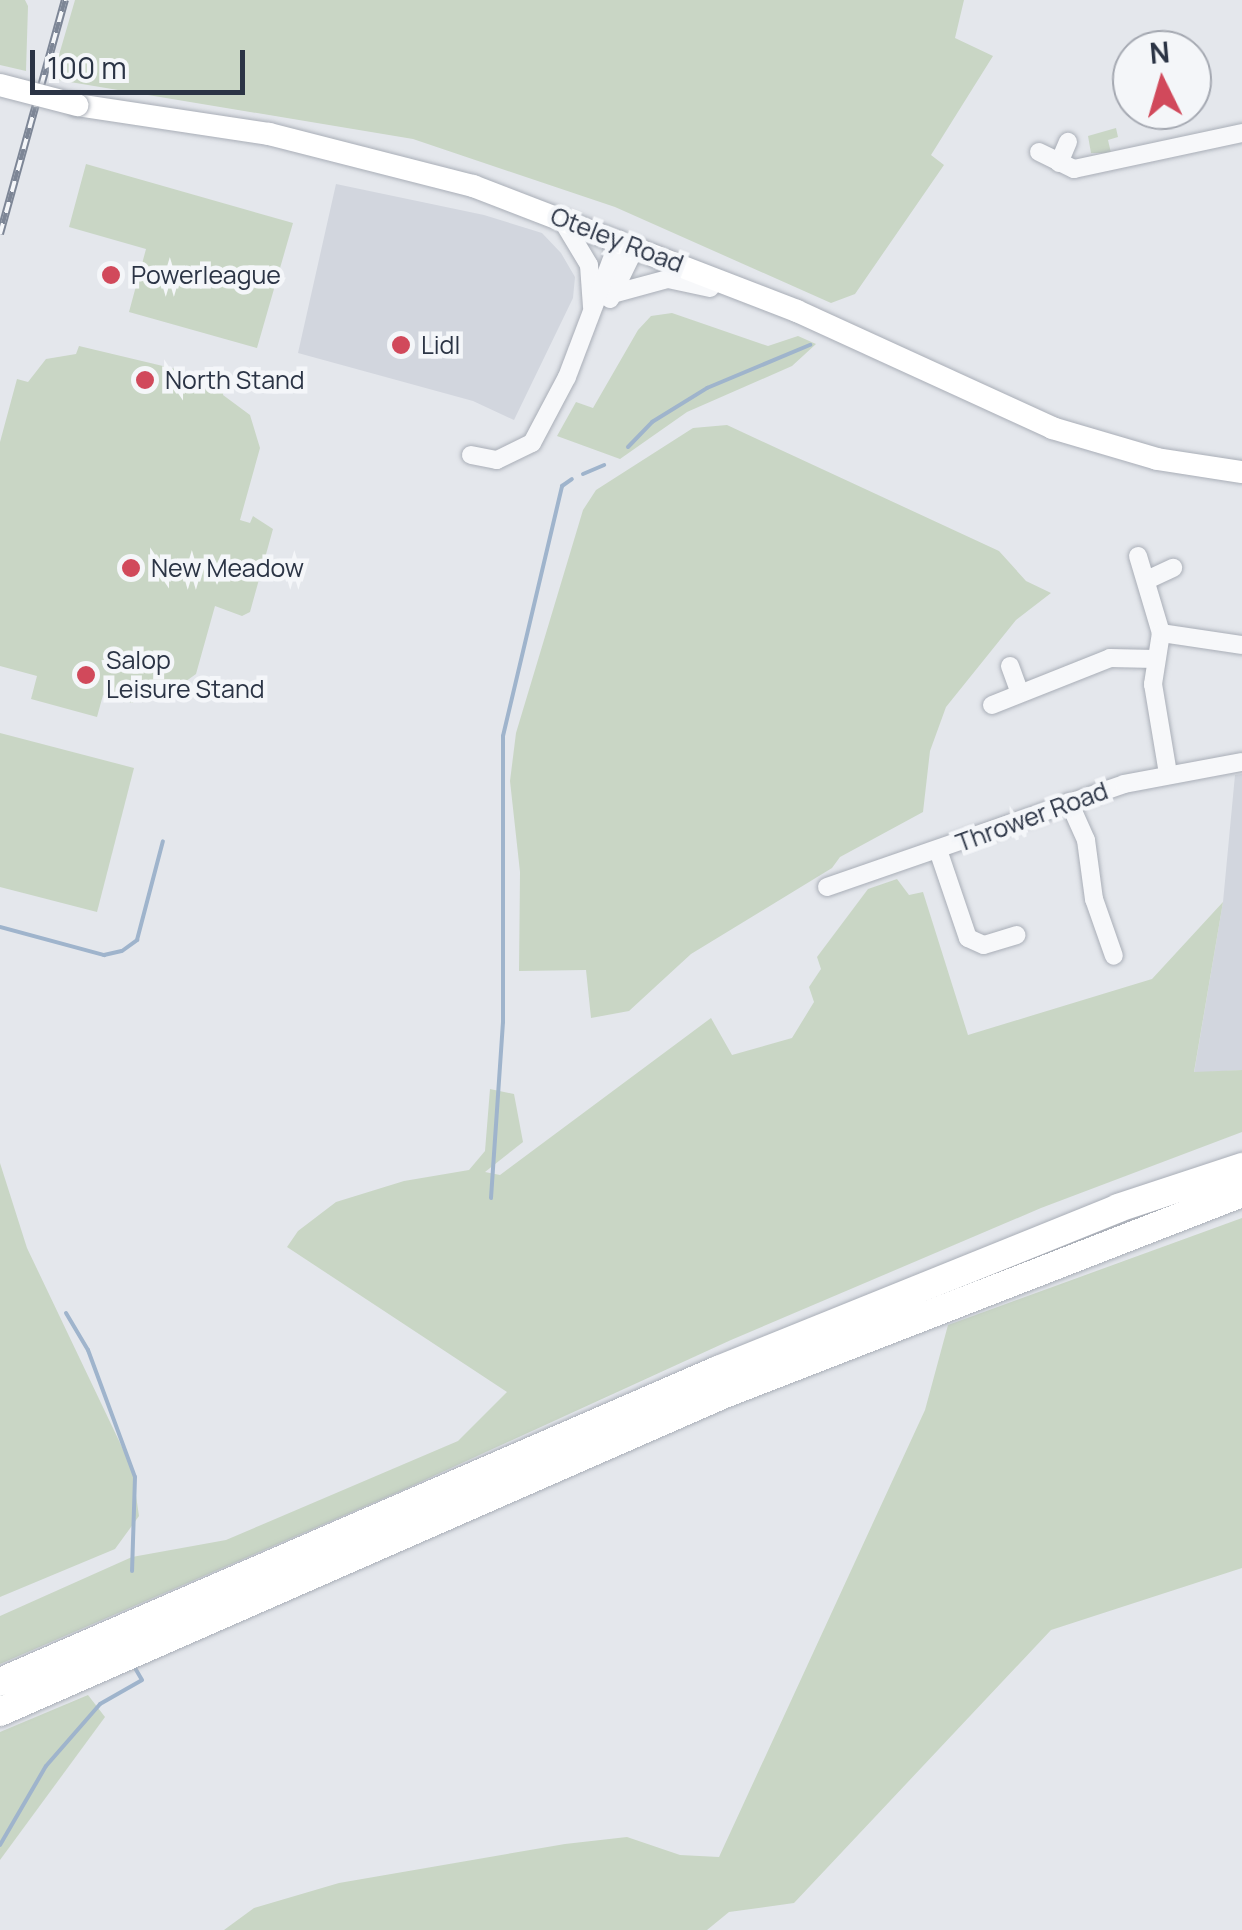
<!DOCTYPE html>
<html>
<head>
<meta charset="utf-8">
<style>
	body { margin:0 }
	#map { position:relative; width:1242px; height:1930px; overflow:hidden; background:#e4e7ec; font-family:Manrope,sans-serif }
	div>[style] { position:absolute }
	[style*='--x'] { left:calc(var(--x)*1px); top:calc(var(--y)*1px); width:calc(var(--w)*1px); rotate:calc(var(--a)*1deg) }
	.built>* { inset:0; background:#d2d6de }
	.green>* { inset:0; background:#c9d6c5 }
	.stream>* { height:4px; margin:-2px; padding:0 2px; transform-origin:2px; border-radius:2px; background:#9fb4cc }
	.roads { filter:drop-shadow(0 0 2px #a9aeb7) drop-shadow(0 0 2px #a9aeb7) }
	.minor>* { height:18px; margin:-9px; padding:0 9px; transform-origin:9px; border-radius:9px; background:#f7f8fa }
	.secondary>* { height:22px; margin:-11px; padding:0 11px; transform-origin:11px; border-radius:11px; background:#fff }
	.trunk>* { height:28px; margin:-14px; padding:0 14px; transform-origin:14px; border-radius:14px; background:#fff }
	.rail>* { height:8px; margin-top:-4px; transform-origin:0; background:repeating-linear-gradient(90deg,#f4f6f9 0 11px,#7d8696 0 22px); box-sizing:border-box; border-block:2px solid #7d8696 }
	.bridges { filter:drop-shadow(0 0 2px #a9aeb7) drop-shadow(0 0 2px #a9aeb7) }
	.secondary-bridge>* { height:22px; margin:-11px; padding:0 11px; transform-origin:11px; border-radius:11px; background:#fff }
	.dots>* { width:28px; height:28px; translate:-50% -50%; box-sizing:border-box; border:5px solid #f4f6f9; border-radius:50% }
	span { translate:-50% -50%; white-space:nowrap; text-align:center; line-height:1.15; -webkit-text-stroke:9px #f4f6f9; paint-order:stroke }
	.street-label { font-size:25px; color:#2b3445 }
	.poi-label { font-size:25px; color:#2b3445 }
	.left { translate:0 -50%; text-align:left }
	.north { position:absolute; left:1112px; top:30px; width:100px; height:100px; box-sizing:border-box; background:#f4f6f9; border:2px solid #a4a8b1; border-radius:50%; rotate:355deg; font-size:28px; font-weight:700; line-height:40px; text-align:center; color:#2b3445 }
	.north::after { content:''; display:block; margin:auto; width:35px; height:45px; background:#d1495b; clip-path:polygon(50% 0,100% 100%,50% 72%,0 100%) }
	.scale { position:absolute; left:30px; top:50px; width:215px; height:45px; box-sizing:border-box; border:5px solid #2b3445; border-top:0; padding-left:12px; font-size:30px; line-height:35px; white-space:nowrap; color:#2b3445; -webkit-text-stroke:8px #f4f6f9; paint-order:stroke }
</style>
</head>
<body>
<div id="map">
	<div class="built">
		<div style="clip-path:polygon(336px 184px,484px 215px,542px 233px,561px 253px,575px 277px,573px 298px,514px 420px,473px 401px,298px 353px)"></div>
		<div style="clip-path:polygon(1242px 774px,1242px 1070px,1194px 1073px,1223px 902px,1235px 775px)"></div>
	</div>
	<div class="green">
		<div style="clip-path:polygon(0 0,25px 0,28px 6px,26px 71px,0 65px)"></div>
		<div style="clip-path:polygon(75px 0,964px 0,955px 38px,993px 56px,931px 155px,944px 165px,855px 294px,831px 303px,615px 207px,413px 139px,52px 79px)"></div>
		<div style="clip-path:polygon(1116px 128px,1118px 137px,1108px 140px,1111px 153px,1091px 153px,1088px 136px)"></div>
		<div style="clip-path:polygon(86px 164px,293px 223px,257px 348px,129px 312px,146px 249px,69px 227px)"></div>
		<div style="clip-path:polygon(672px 313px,768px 346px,798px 336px,816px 344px,792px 366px,687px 412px,620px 459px,557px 436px,576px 402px,593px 408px,638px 330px,651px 316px)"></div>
		<div style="clip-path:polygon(79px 346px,209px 377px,208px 383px,224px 388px,223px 395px,250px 415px,260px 448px,240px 520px,250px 523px,253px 516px,273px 529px,250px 612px,242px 616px,215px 606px,196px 674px,168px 694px,136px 695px,133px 703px,103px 695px,97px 717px,31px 699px,37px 676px,0 666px,0 442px,17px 379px,28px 382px,46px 359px,76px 354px)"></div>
		<div style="clip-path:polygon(727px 425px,999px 551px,1026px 581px,1051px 593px,1016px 620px,946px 707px,930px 751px,923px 812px,840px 857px,832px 868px,691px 954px,629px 1011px,591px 1018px,586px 970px,519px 971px,520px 872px,510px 781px,516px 733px,583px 510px,596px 490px,693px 428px)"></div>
		<div style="clip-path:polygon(0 733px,134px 768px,97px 912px,0 887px)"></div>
		<div style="clip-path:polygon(897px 879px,909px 895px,923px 892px,968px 1035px,1152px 979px,1223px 902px,1194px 1072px,1242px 1070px,1242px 1132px,1041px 1208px,731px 1340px,403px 1490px,0 1664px,0 1616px,132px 1557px,226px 1540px,458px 1441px,507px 1392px,287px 1247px,298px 1231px,336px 1202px,404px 1181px,469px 1170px,485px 1151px,490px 1089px,514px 1094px,523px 1142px,485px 1172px,500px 1175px,711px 1018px,732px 1055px,792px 1038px,814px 1002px,809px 987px,821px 969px,817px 957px,868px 889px)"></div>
		<div style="clip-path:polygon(0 1163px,27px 1248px,132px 1468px,139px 1516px,115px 1549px,0 1597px)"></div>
		<div style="clip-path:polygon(1242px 1218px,1242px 1568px,1051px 1630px,794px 1903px,729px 1912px,707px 1930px,224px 1930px,254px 1908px,339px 1883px,565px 1844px,627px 1837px,680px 1855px,719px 1857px,925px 1410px,948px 1325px)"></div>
		<div style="clip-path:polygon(88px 1695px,105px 1717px,0 1860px,0 1732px)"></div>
	</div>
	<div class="stream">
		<div style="--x:628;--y:447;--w:35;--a:-46"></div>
		<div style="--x:652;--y:422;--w:65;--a:-31.7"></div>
		<div style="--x:707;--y:388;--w:112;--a:-22.7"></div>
		<div style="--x:583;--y:474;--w:23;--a:-23"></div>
		<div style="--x:0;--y:927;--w:108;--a:15.1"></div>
		<div style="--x:104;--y:955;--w:18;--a:-13"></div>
		<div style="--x:122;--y:951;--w:19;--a:-36"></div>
		<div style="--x:137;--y:940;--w:102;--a:-75.3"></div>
		<div style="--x:491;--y:1198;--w:176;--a:-86.1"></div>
		<div style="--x:503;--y:1022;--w:286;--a:-90"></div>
		<div style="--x:503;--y:736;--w:257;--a:-76.7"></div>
		<div style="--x:562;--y:486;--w:12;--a:-35"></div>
		<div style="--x:66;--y:1313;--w:43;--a:59.3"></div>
		<div style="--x:88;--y:1350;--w:135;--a:69.7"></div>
		<div style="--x:135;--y:1477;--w:94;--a:91.8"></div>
		<div style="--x:0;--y:1845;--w:91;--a:-59.8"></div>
		<div style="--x:46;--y:1766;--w:82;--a:-48.9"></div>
		<div style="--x:100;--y:1704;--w:48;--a:-29.7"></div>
		<div style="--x:142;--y:1680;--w:16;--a:-120"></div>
	</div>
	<div class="roads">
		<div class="minor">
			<div style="--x:1039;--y:152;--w:39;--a:26"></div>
			<div style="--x:1074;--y:169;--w:172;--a:-12.1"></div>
			<div style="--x:1059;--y:163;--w:23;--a:-67"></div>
			<div style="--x:562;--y:220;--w:52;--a:59"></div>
			<div style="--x:589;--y:265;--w:42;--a:85.9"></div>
			<div style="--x:616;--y:293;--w:54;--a:-15.1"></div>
			<div style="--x:668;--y:279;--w:43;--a:12.1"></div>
			<div style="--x:610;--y:299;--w:59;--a:-63.9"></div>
			<div style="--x:471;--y:455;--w:26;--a:11"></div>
			<div style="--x:497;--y:460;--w:39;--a:-26"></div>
			<div style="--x:532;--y:443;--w:75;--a:-62.1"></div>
			<div style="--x:567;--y:377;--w:147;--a:-69.2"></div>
			<div style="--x:1138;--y:556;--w:80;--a:73.4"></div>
			<div style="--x:1161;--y:633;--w:52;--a:98.9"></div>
			<div style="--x:1153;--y:684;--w:91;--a:80.5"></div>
			<div style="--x:1147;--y:580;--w:29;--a:-25"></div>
			<div style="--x:1161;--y:633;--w:82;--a:8.4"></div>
			<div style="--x:1010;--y:666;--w:29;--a:70"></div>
			<div style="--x:992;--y:705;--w:127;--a:-21.7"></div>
			<div style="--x:1110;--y:658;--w:45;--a:1.3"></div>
			<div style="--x:1069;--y:802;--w:42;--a:65.9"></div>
			<div style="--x:1086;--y:840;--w:60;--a:82.3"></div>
			<div style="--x:1094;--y:899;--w:60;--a:70.7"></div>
			<div style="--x:938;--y:850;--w:93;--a:71.2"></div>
			<div style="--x:968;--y:938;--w:17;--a:24"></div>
			<div style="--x:984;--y:945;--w:34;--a:-17"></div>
			<div style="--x:827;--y:887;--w:314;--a:-19.1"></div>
			<div style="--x:1124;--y:784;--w:120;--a:-10.6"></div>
		</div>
		<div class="secondary">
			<div style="--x:77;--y:105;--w:194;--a:8.6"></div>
			<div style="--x:269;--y:134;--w:211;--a:14.3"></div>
			<div style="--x:473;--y:186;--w:347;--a:21.1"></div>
			<div style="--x:797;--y:311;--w:281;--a:24.6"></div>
			<div style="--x:1052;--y:428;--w:109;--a:16.4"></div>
			<div style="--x:1157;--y:459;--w:86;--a:8.7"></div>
		</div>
		<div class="trunk">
			<div style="--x:0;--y:1682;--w:783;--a:-23.49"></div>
			<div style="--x:718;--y:1370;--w:432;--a:-22"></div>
			<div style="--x:1118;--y:1208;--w:131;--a:-18.3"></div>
			<div style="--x:0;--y:1712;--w:789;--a:-23.7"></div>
			<div style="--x:722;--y:1395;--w:558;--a:-21.23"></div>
		</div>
	</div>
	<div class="rail">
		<div style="--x:0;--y:234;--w:243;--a:-74.5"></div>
	</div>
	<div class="bridges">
		<div class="secondary-bridge">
			<div style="--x:0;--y:85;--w:80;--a:14.6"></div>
		</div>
	</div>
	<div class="dots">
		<div style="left:111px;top:275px;background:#d1495b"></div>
		<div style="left:401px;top:345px;background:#d1495b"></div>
		<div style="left:145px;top:380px;background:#d1495b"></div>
		<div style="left:131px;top:568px;background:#d1495b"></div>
		<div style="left:86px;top:675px;background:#d1495b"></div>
	</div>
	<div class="street-label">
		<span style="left:617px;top:240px;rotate:21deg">Oteley Road</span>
		<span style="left:1032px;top:817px;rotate:-20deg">Thrower Road</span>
	</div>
	<div class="poi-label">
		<span class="left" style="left:131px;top:275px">Powerleague</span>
		<span class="left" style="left:421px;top:345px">Lidl</span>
		<span class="left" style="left:165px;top:380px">North Stand</span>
		<span class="left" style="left:151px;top:568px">New Meadow</span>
		<span class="left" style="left:106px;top:675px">Salop<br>Leisure Stand</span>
	</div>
	<div class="north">N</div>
	<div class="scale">100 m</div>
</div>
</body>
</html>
